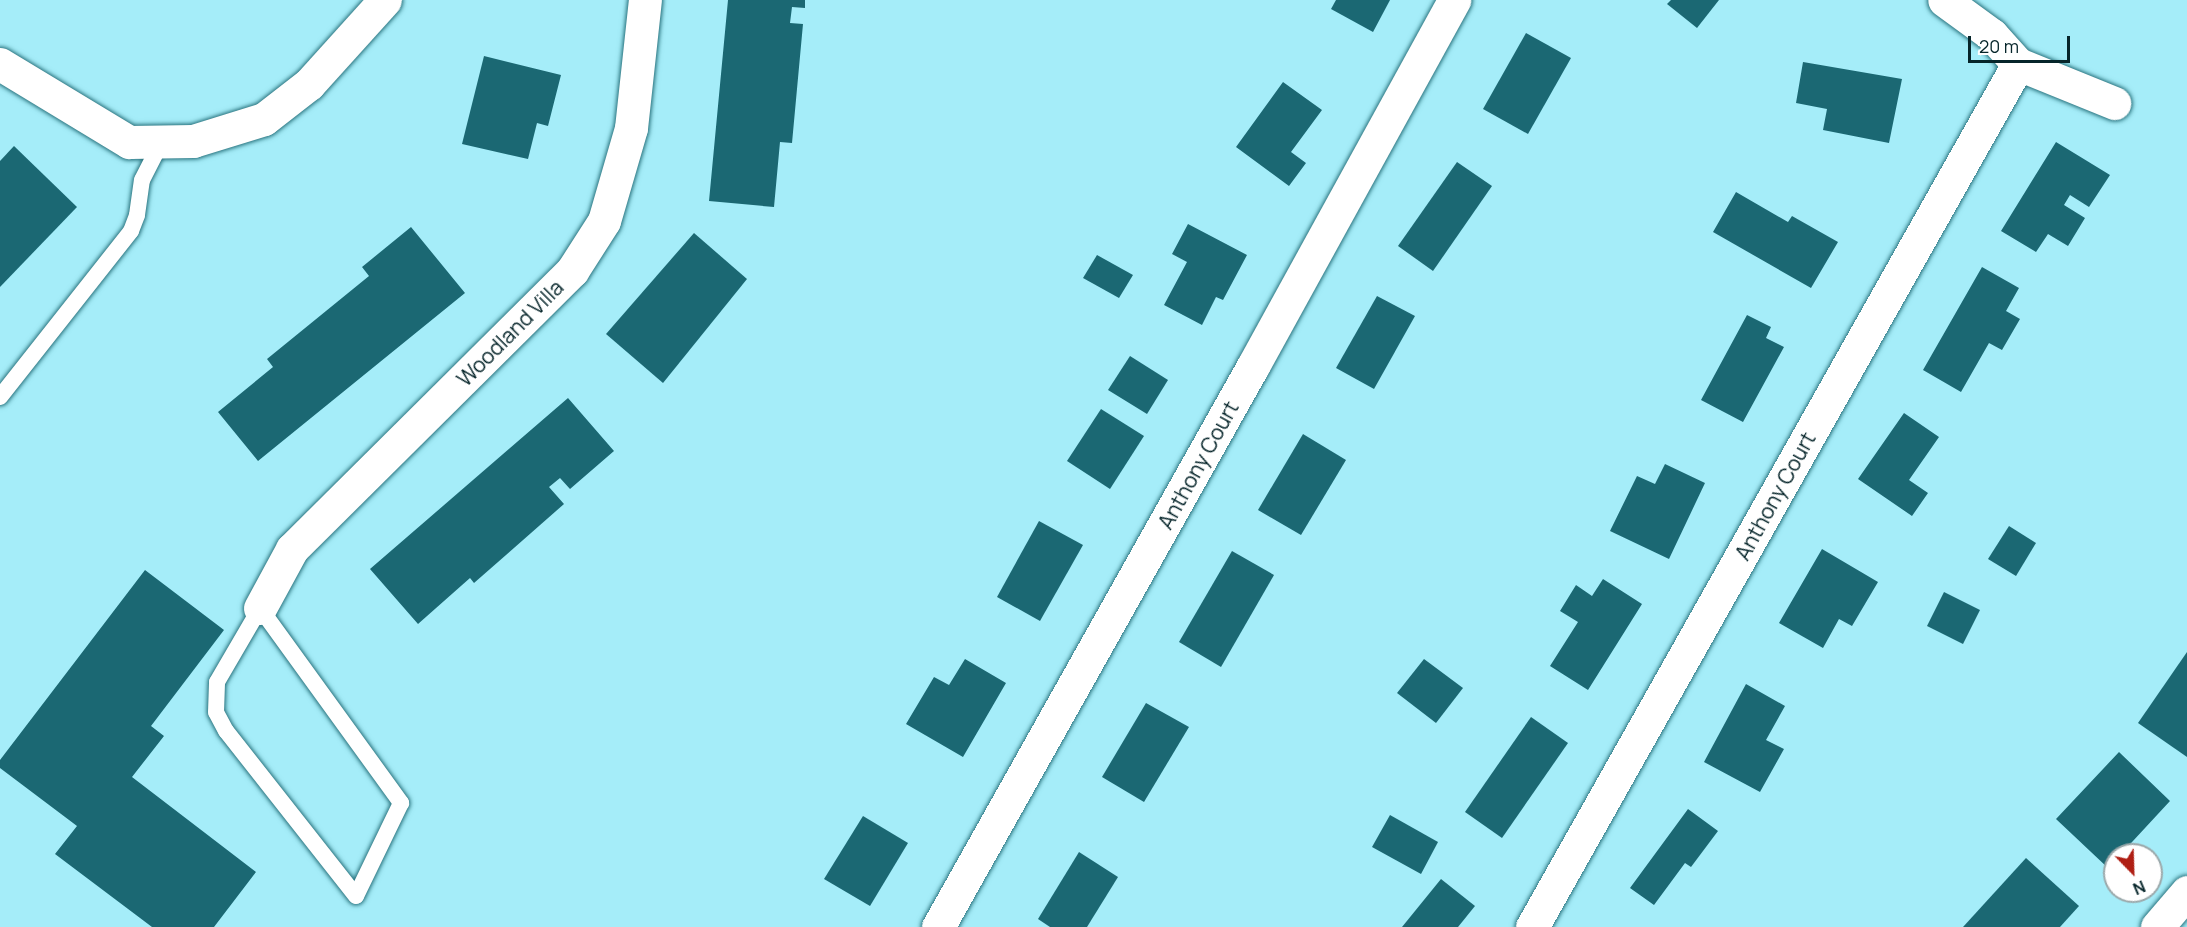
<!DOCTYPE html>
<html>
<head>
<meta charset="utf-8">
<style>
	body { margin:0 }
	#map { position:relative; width:2187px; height:927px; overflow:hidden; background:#a5edf9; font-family:Manrope,sans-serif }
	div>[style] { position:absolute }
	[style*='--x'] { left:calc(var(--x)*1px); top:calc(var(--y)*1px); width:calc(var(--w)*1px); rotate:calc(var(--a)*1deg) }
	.building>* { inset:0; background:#1b6873 }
	.roads { filter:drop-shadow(0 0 2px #2a747f) drop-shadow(0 0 2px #2a747f) }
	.lane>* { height:16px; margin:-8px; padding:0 8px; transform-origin:8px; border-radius:8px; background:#fff }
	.street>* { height:33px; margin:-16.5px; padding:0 16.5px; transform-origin:16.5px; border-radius:16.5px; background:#fff }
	span { translate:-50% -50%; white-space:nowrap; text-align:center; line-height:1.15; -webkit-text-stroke:6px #fff; paint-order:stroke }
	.street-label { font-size:21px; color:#06252a }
	.north { position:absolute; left:2103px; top:843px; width:60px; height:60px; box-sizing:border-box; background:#fff; border:2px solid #9ba8aa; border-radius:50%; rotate:157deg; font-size:16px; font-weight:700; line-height:24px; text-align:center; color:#06252a }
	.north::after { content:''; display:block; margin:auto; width:21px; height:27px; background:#af1f14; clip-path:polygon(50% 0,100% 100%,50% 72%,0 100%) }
	.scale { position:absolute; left:1968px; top:36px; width:102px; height:27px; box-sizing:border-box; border:3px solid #06252a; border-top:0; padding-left:8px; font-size:18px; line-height:21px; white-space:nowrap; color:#06252a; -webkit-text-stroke:4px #fff; paint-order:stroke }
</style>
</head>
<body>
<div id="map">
	<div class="building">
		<div style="clip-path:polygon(728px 0,805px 0,805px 8px,792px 7px,790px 23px,803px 24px,792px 143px,780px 142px,774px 207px,709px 201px)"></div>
		<div style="clip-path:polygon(1336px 0,1390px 0,1373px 32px,1331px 9px)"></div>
		<div style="clip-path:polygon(1671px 0,1719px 0,1697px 28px,1667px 4px)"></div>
		<div style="clip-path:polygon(1526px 33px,1571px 58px,1528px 134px,1483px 109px)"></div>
		<div style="clip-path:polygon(484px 56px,561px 75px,548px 126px,537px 123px,528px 159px,462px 144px)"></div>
		<div style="clip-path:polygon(1803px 62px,1902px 79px,1889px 143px,1823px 130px,1827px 109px,1796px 103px)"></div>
		<div style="clip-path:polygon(1283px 82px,1322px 110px,1291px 152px,1306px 163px,1289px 186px,1236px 147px)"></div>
		<div style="clip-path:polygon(2056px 142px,2110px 175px,2089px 207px,2070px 195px,2064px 205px,2085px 218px,2068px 246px,2048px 234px,2036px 252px,2001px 231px)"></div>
		<div style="clip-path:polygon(14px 146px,77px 207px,0 287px,0 161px)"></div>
		<div style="clip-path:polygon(1457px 162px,1492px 186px,1433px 271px,1398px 246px)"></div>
		<div style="clip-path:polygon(1736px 192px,1788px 222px,1792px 216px,1838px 242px,1811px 288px,1713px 232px)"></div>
		<div style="clip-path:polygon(1188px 224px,1247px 255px,1223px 300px,1216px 297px,1202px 325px,1164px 305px,1187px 262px,1172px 254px)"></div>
		<div style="clip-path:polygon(411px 227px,465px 293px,258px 461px,218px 412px,273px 367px,267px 359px,369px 276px,362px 267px)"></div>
		<div style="clip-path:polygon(694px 233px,747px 279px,663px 383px,606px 334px)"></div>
		<div style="clip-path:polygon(1097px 255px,1133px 275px,1119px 298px,1083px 278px)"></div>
		<div style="clip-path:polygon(1982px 267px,2019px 288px,2006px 311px,2020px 319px,2002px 350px,1989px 343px,1961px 392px,1923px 370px)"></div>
		<div style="clip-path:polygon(1377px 296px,1415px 316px,1374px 389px,1336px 368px)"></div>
		<div style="clip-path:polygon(1747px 315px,1771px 327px,1766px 338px,1784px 347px,1743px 422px,1701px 400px)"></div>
		<div style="clip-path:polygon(1130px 356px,1168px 380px,1147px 414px,1108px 390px)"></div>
		<div style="clip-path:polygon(568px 398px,614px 451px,570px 489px,560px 478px,549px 487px,564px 504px,474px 583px,470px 578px,418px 624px,370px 569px)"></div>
		<div style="clip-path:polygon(1101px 409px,1144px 436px,1110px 489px,1067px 461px)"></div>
		<div style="clip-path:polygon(1904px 413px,1939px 437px,1909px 480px,1928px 493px,1912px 516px,1858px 479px)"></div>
		<div style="clip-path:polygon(1303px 434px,1346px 460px,1301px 535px,1258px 510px)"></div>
		<div style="clip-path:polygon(1665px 464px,1705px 483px,1669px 559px,1610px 531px,1637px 476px,1655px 484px)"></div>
		<div style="clip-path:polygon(1039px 521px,1083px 545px,1040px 621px,997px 597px)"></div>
		<div style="clip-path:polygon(2009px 526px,2036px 543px,2016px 576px,1988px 559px)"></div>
		<div style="clip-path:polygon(1822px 549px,1878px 582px,1852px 626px,1839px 619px,1823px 648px,1779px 623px)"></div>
		<div style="clip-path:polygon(1232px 551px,1274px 575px,1221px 667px,1179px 642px)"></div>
		<div style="clip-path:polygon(145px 570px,224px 630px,151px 726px,164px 736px,132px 777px,256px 872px,214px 927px,152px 927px,55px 854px,77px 826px,0 768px,0 760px)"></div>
		<div style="clip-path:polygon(1603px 579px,1642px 604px,1588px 690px,1550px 666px,1578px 622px,1560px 611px,1576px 585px,1592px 596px)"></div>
		<div style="clip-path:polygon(1944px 592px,1980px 610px,1963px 644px,1927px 626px)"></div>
		<div style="clip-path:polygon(2187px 652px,2187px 757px,2138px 723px)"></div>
		<div style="clip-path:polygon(965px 659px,1006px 683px,963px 757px,906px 724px,934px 677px,949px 685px)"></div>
		<div style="clip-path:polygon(1424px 659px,1463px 688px,1436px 723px,1397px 693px)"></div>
		<div style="clip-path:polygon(1746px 684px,1785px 706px,1766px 740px,1784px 749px,1760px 792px,1704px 762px)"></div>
		<div style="clip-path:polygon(1146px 703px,1189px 727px,1144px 802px,1102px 777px)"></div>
		<div style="clip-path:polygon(1531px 717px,1568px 743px,1502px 838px,1465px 812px)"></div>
		<div style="clip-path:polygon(2119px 752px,2170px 801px,2120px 855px,2115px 855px,2115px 860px,2108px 868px,2056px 819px)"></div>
		<div style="clip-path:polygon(1688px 809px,1718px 831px,1691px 867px,1685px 863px,1654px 905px,1630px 888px)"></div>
		<div style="clip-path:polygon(1390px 815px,1438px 842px,1421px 874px,1372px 847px)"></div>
		<div style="clip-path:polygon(863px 816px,908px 843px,870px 906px,824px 879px)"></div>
		<div style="clip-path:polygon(1079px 852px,1118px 877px,1087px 927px,1050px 927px,1038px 919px)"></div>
		<div style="clip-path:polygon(2026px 858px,2079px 906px,2060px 927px,1963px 927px)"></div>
		<div style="clip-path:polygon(1441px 879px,1475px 906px,1458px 927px,1402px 927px)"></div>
	</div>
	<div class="roads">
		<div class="lane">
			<div style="--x:0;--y:397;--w:211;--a:-51.7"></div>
			<div style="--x:131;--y:231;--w:17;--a:-69"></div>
			<div style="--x:137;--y:215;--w:35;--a:-82"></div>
			<div style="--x:142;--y:180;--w:44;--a:-62.9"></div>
			<div style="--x:260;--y:608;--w:241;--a:54.1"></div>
			<div style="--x:401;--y:803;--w:103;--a:115.8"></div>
			<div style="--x:356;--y:896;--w:210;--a:-128.2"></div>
			<div style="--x:226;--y:731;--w:21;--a:-118"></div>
			<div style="--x:216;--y:712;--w:30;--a:-88"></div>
			<div style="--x:217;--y:682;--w:86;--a:-59.8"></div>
		</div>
		<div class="street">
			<div style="--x:0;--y:64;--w:151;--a:31.2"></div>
			<div style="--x:129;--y:142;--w:64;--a:-0.9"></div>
			<div style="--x:193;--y:141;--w:74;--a:-17.2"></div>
			<div style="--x:264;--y:119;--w:57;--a:-37.9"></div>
			<div style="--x:309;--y:84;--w:113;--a:-47.9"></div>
			<div style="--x:2018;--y:64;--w:104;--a:22.1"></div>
			<div style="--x:260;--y:608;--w:67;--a:-61.5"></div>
			<div style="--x:292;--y:549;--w:395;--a:-44.8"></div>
			<div style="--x:572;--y:271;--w:59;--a:-57.4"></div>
			<div style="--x:604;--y:221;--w:97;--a:-73.8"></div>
			<div style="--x:631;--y:128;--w:129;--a:-83.8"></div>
			<div style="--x:938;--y:927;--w:643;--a:-60.69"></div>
			<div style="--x:1253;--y:366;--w:418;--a:-61.2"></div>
			<div style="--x:1532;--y:927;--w:990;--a:-60.61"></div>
			<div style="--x:2018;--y:64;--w:39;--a:-132"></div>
			<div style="--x:1992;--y:35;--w:59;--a:-143.9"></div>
			<div style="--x:2157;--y:927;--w:46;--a:-49.4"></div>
		</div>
	</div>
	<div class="street-label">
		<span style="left:510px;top:333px;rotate:-45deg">Woodland Villa</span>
		<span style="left:1198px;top:465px;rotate:-61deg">Anthony Court</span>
		<span style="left:1775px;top:496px;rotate:-61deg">Anthony Court</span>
	</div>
	<div class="north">N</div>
	<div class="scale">20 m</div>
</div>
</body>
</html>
